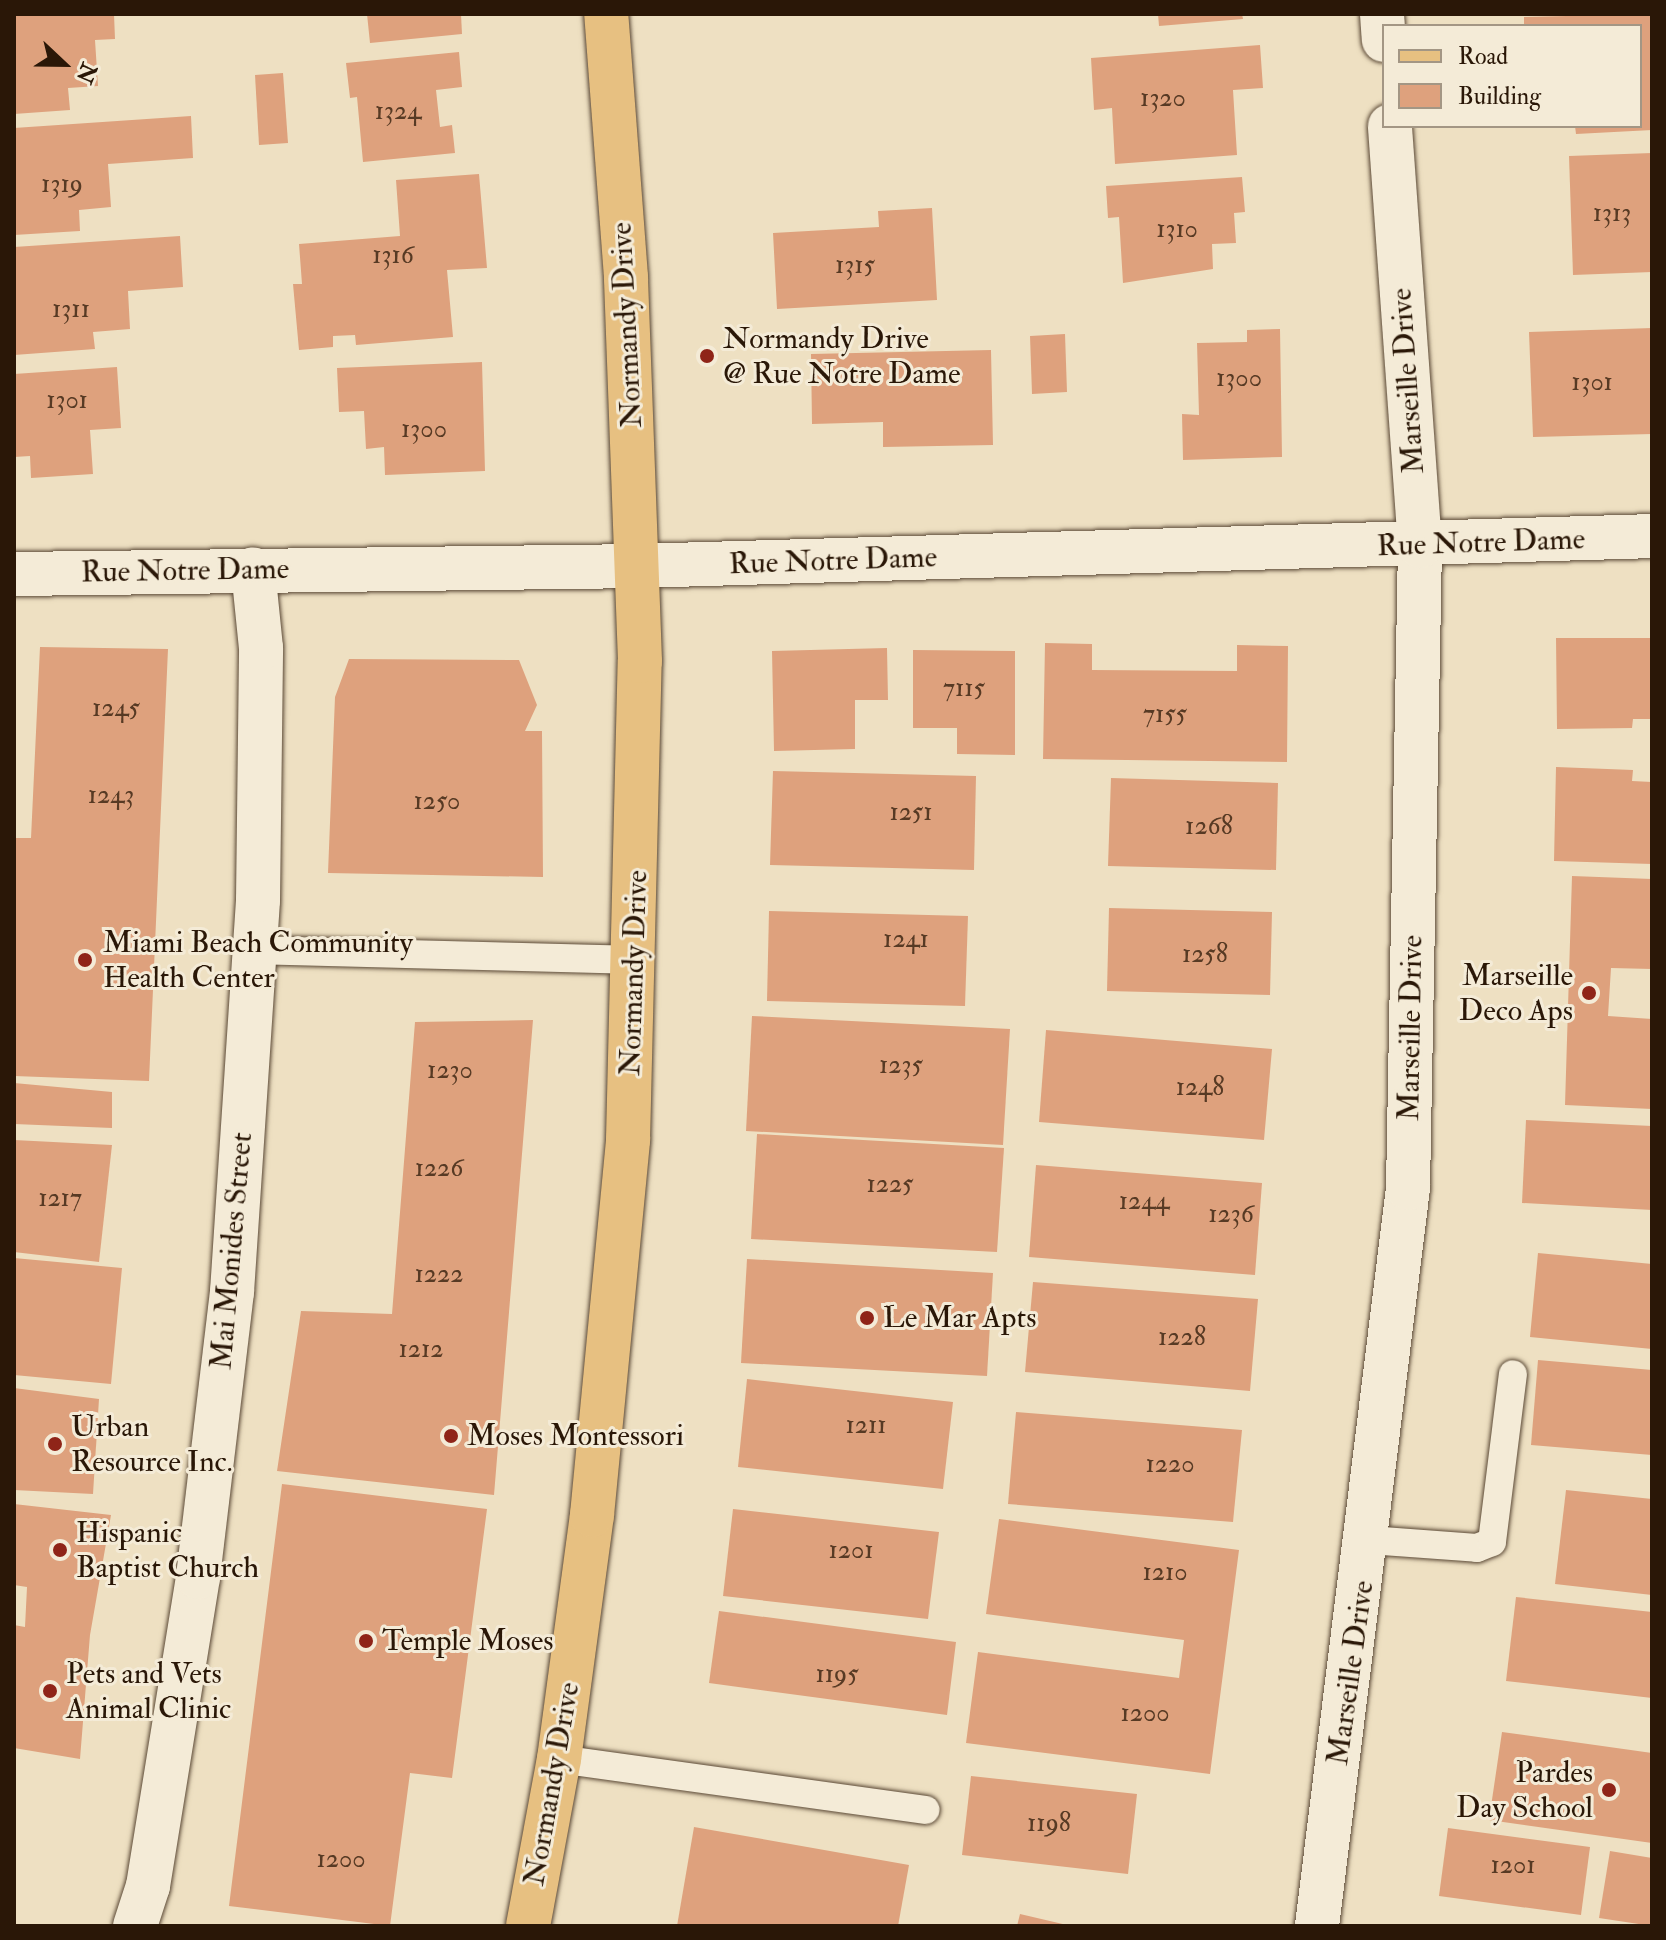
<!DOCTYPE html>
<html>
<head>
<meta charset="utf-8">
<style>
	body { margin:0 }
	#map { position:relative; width:1666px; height:1940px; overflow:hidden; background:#eee0c2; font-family:"IM FELL Double Pica",serif }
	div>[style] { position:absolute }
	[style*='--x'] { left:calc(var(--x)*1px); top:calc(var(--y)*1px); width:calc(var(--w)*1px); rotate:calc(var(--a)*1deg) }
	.building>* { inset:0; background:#dea17d }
	.roads { filter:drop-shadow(0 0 2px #5b4936) drop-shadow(0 0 2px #5b4936) }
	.service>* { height:28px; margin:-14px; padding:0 14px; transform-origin:14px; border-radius:14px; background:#f4ebd7 }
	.minor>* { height:44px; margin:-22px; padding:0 22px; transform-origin:22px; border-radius:22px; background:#f4ebd7 }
	.primary>* { height:44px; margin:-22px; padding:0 22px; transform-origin:22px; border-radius:22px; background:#e7c081 }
	.dots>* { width:22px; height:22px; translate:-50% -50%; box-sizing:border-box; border:4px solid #f4ebd7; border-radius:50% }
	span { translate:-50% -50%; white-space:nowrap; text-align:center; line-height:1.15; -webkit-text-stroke:6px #f4ebd7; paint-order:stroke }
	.number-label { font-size:26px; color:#573a24 }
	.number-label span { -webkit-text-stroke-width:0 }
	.street-label { font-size:30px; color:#2a1707 }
	.poi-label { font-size:30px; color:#2a1707 }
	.left { translate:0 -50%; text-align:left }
	.right { translate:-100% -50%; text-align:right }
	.frame { position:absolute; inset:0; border:16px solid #2a1707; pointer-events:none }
	.legend { position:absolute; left:1382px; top:24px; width:260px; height:104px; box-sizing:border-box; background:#f4ebd7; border:2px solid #a39684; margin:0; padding:10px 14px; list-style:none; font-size:24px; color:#2a1707 }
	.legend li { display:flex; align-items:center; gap:16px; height:40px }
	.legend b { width:40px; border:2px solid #a39684 }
	.north { position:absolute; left:24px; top:24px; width:80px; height:80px; -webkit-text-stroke:6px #f4ebd7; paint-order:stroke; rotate:112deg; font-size:22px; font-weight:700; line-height:32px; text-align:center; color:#2a1707 }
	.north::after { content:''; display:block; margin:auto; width:28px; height:36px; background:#2a1707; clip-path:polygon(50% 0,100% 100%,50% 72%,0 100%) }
</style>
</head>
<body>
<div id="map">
	<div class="building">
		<div style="clip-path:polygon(14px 14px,114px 14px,115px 39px,95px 40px,98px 86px,68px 88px,70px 110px,14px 114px)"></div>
		<div style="clip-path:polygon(367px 14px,461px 14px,462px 34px,370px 43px)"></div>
		<div style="clip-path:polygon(1158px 14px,1242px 14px,1243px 19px,1159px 26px)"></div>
		<div style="clip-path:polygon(1652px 14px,1652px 130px,1576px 134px,1575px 126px,1640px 126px,1640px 26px,1524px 26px,1524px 17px)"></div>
		<div style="clip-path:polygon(1260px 45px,1263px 88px,1233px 90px,1237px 155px,1115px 164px,1112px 108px,1094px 110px,1091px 58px)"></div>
		<div style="clip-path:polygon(459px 52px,462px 87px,436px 90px,440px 127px,452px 125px,455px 153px,363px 162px,357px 97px,350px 98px,346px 63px)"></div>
		<div style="clip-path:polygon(283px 73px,288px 143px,259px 145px,255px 75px)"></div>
		<div style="clip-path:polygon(191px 116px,193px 158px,108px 164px,111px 207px,79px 210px,80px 231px,14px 235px,14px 128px)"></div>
		<div style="clip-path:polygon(1652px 153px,1652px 272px,1573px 275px,1569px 156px)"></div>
		<div style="clip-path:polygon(479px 174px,487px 268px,447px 270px,453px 337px,356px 345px,355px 335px,333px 336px,333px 347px,299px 350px,293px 284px,302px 284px,299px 244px,400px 236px,396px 180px)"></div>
		<div style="clip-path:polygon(1242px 177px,1245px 212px,1234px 213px,1236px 243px,1212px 244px,1213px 269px,1123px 283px,1119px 217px,1108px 218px,1106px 186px)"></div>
		<div style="clip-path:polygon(932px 208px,937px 300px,777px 309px,773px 233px,879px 227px,878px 211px)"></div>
		<div style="clip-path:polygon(180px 236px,183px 287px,128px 291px,130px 329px,93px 332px,95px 349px,14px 355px,14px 247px)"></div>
		<div style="clip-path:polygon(1652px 328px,1652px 434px,1533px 437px,1529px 332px)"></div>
		<div style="clip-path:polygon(1280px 329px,1282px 457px,1183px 460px,1182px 414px,1199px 415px,1197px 343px,1247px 342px,1247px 330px)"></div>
		<div style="clip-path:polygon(1065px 334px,1067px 392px,1032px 394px,1030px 336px)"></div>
		<div style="clip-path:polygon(991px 350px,993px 445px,883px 447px,883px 422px,812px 424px,811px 354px)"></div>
		<div style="clip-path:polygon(482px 362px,485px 471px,385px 475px,384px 447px,366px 449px,364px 411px,339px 412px,337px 368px)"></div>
		<div style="clip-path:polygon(117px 367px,121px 428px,90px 430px,93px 474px,31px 478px,30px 456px,14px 457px,14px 374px)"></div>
		<div style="clip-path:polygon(1556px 638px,1652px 638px,1652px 719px,1633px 719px,1632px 728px,1557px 729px)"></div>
		<div style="clip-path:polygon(1045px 643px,1092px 644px,1092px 670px,1237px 671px,1237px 645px,1288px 646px,1287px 762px,1043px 759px)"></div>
		<div style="clip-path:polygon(40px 647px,168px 649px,149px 1081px,14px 1076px,14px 838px,31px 838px)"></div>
		<div style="clip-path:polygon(887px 648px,888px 700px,855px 700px,855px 749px,774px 751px,772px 651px)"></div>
		<div style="clip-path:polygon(913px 650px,1015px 651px,1015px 755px,957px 754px,957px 728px,913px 728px)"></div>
		<div style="clip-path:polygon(349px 659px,519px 660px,537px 705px,525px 731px,542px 731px,543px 877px,328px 873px,335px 697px)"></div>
		<div style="clip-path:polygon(1556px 767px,1633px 770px,1632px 781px,1652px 782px,1652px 864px,1554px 861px)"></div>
		<div style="clip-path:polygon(773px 771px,976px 776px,974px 870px,770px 865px)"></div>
		<div style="clip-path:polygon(1111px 778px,1278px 783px,1276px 870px,1108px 866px)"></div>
		<div style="clip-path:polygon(1572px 876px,1652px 879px,1652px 969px,1611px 968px,1608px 1016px,1652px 1019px,1652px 1109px,1565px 1105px)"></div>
		<div style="clip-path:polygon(1109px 908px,1272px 912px,1270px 995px,1107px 991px)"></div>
		<div style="clip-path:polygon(769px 911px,968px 916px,965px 1006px,767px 1001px)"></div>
		<div style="clip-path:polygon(752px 1016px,1010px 1029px,1003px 1145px,746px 1131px)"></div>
		<div style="clip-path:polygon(533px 1020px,494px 1495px,277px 1471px,301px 1311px,392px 1314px,415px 1022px)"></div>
		<div style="clip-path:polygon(1046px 1030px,1272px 1049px,1264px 1140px,1039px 1122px)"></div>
		<div style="clip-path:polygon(14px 1083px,112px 1092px,112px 1128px,14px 1124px)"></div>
		<div style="clip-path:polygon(1526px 1120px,1652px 1126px,1652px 1210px,1522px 1203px)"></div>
		<div style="clip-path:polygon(757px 1134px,1004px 1148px,997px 1252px,751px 1239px)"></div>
		<div style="clip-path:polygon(14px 1140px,112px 1145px,99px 1262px,14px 1252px)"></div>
		<div style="clip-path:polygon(1036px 1165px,1262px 1183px,1255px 1275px,1029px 1257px)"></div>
		<div style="clip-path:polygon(1538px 1253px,1652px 1264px,1652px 1349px,1530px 1337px)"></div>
		<div style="clip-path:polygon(14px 1258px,122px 1268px,111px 1384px,14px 1375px)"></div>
		<div style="clip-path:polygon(747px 1259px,993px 1273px,987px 1376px,741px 1363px)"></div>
		<div style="clip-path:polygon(1033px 1282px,1258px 1299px,1250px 1391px,1025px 1372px)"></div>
		<div style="clip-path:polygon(1538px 1360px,1652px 1370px,1652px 1455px,1531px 1445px)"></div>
		<div style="clip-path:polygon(747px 1379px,953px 1402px,943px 1489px,738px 1467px)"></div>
		<div style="clip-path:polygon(14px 1388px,99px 1399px,93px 1494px,14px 1490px)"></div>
		<div style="clip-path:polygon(1016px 1412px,1242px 1430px,1233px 1522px,1008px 1504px)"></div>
		<div style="clip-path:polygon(282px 1484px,487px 1509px,452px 1778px,410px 1773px,390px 1926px,229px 1906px)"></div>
		<div style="clip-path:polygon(1566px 1490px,1652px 1499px,1652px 1595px,1555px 1584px)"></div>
		<div style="clip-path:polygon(14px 1504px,111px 1515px,90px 1635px,80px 1759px,14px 1748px,14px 1625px,25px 1627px,27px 1587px,14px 1585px)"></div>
		<div style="clip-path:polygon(733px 1509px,939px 1532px,928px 1619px,723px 1596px)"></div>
		<div style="clip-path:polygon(999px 1519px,1239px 1550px,1210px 1774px,966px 1743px,978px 1652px,1179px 1678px,1184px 1640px,986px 1614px)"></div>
		<div style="clip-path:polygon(1516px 1597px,1652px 1612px,1652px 1698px,1506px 1681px)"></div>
		<div style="clip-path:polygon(719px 1611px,956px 1642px,947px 1715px,709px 1683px)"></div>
		<div style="clip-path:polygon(1502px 1732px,1652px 1753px,1652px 1843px,1489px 1820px)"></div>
		<div style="clip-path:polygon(971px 1776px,1137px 1794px,1128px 1874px,962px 1855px)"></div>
		<div style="clip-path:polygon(694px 1827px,909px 1865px,898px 1926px,677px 1926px)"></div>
		<div style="clip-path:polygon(1448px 1828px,1590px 1847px,1581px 1915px,1439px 1896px)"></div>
		<div style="clip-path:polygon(1610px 1851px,1652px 1858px,1652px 1926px,1599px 1918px)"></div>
		<div style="clip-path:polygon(1020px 1914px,1067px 1925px,1066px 1926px,1017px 1926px)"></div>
	</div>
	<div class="roads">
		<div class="service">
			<div style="--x:255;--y:950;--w:379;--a:1.5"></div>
			<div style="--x:1369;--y:1540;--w:108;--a:4.2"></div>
			<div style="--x:1477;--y:1548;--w:16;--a:-22"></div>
			<div style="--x:1492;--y:1542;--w:169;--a:-82.9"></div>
			<div style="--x:559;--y:1759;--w:370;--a:7.9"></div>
		</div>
		<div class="minor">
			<div style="--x:1382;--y:14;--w:26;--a:86"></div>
			<div style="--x:14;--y:574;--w:624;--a:-0.73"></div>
			<div style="--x:638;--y:566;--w:1014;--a:-1.69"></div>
			<div style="--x:135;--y:1926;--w:42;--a:-72"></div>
			<div style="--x:148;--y:1886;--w:313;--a:-80.8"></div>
			<div style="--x:198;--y:1577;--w:287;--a:-83.2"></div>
			<div style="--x:232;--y:1292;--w:393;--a:-86.2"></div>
			<div style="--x:258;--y:900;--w:252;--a:-89.3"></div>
			<div style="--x:261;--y:648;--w:79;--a:-95.8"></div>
			<div style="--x:1317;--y:1926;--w:744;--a:-82.97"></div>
			<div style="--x:1408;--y:1188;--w:642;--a:-88.93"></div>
			<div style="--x:1420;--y:546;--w:421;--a:-94.1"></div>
		</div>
		<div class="primary">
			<div style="--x:528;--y:1926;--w:170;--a:-79.5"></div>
			<div style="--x:559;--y:1759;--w:246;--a:-82.3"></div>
			<div style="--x:592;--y:1515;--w:377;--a:-84.5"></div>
			<div style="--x:628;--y:1140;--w:479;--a:-88.6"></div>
			<div style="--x:640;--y:661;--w:384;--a:-92.1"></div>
			<div style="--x:626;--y:277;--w:264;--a:-94.3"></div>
		</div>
	</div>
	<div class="dots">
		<div style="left:707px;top:356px;background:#8f2418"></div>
		<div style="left:85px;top:960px;background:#8f2418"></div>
		<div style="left:1589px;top:993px;background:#8f2418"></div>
		<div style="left:867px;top:1318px;background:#8f2418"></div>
		<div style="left:451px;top:1436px;background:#8f2418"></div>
		<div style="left:55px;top:1444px;background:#8f2418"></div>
		<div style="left:60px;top:1550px;background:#8f2418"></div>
		<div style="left:366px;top:1641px;background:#8f2418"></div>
		<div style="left:50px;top:1691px;background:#8f2418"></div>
		<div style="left:1609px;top:1790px;background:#8f2418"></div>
	</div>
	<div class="number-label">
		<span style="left:1163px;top:99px">1320</span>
		<span style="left:398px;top:112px">1324</span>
		<span style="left:62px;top:185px">1319</span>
		<span style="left:1612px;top:214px">1313</span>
		<span style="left:1177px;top:230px">1310</span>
		<span style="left:393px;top:256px">1316</span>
		<span style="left:855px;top:266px">1315</span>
		<span style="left:71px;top:310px">1311</span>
		<span style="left:1239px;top:379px">1300</span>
		<span style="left:1592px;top:383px">1301</span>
		<span style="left:67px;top:401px">1301</span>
		<span style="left:424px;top:430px">1300</span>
		<span style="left:964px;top:689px">7115</span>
		<span style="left:116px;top:709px">1245</span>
		<span style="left:1165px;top:715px">7155</span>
		<span style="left:111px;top:796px">1243</span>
		<span style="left:437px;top:802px">1250</span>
		<span style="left:911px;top:813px">1251</span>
		<span style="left:1209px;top:827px">1268</span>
		<span style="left:906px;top:940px">1241</span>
		<span style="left:1205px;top:955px">1258</span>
		<span style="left:901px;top:1066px">1235</span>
		<span style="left:450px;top:1071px">1230</span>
		<span style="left:1200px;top:1088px">1248</span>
		<span style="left:439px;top:1169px">1226</span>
		<span style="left:890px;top:1185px">1225</span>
		<span style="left:60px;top:1199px">1217</span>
		<span style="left:1144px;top:1202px">1244</span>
		<span style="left:1231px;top:1215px">1236</span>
		<span style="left:439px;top:1275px">1222</span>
		<span style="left:1182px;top:1338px">1228</span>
		<span style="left:421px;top:1350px">1212</span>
		<span style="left:866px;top:1426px">1211</span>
		<span style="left:1170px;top:1465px">1220</span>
		<span style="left:851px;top:1551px">1201</span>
		<span style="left:1165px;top:1573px">1210</span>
		<span style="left:837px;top:1675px">1195</span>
		<span style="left:1145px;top:1714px">1200</span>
		<span style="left:1049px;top:1824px">1198</span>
		<span style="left:341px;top:1860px">1200</span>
		<span style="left:1513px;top:1866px">1201</span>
	</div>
	<div class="street-label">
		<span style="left:627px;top:325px;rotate:-93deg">Normandy Drive</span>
		<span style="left:1408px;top:381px;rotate:-94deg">Marseille Drive</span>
		<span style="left:1481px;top:543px;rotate:-2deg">Rue Notre Dame</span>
		<span style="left:833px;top:561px;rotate:-2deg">Rue Notre Dame</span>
		<span style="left:185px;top:571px;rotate:-1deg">Rue Notre Dame</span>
		<span style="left:634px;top:973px;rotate:-88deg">Normandy Drive</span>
		<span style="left:1411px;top:1028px;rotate:-89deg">Marseille Drive</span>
		<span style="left:232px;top:1251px;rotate:-85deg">Mai Monides Street</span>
		<span style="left:1351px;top:1673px;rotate:-82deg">Marseille Drive</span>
		<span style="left:552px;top:1784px;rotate:-80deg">Normandy Drive</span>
	</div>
	<div class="poi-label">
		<span class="left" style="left:723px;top:356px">Normandy Drive<br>@ Rue Notre Dame</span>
		<span class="left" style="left:103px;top:960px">Miami Beach Community<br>Health Center</span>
		<span class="right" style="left:1573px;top:993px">Marseille<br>Deco Aps</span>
		<span class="left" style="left:883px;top:1318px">Le Mar Apts</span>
		<span class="left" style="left:71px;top:1444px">Urban<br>Resource Inc.</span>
		<span class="left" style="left:467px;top:1436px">Moses Montessori</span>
		<span class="left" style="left:76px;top:1550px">Hispanic<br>Baptist Church</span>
		<span class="left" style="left:382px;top:1641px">Temple Moses</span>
		<span class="left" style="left:66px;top:1691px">Pets and Vets<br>Animal Clinic</span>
		<span class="right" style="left:1593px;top:1790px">Pardes<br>Day School</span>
	</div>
	<div class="frame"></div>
	<ul class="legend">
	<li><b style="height:10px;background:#e7c081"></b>Road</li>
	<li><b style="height:22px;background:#dea17d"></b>Building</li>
	</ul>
	<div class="north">N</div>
</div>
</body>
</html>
